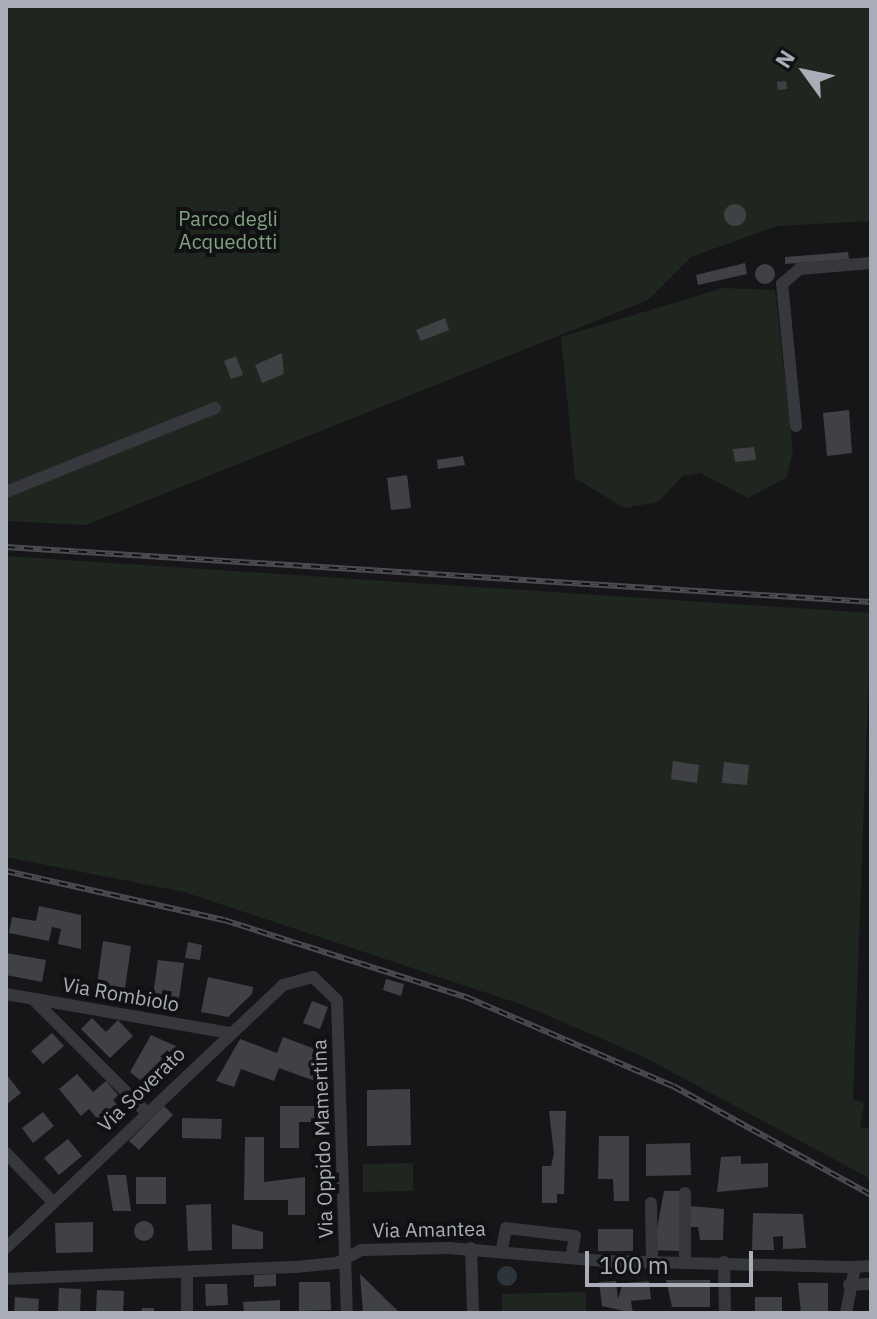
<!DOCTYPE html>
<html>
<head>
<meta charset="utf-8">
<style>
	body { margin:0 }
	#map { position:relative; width:877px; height:1319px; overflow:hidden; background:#161618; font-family:"IBM Plex Sans",sans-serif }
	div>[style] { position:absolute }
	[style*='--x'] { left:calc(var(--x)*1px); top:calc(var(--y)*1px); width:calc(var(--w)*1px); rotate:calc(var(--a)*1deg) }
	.green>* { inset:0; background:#1e261f }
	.water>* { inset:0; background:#2c353c }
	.round { border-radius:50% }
	.building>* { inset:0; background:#404145 }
	.minor>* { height:12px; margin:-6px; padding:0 6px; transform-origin:6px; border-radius:6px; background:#37383d }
	.rail>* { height:6px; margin-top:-3px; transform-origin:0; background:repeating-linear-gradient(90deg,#111113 0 9px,#4a4c52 0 18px); box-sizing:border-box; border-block:2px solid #4a4c52 }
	span { translate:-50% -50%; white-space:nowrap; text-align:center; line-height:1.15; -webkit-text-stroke:8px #111113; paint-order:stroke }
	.park-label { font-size:20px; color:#7fa381 }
	.street-label { font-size:20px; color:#a8adb8 }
	.frame { position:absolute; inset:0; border:8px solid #a8adb8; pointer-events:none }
	.north { position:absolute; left:765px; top:32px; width:80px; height:80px; -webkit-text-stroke:6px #111113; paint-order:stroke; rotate:303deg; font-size:22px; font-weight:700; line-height:32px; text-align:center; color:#a8adb8 }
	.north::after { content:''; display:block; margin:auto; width:28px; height:36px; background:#a8adb8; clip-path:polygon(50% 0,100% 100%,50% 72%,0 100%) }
	.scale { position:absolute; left:585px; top:1251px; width:168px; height:36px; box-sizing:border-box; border:4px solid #a8adb8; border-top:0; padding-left:10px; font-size:24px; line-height:28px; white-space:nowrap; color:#a8adb8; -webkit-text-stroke:6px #111113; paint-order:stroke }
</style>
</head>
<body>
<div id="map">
	<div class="green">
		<div style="clip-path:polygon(6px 6px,871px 6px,871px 221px,777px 226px,691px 257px,648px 300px,86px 525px,6px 521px)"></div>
		<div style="clip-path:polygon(723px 288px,775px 290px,793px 451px,787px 477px,748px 498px,700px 473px,683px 476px,658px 502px,624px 508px,575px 478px,561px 337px)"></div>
		<div style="clip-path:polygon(6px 556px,871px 613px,853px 1100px,864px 1103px,860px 1127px,871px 1129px,871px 1179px,644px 1057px,523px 1005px,184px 892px,6px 857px)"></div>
		<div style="clip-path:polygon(413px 1163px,413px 1191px,363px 1192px,363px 1164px)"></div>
		<div style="clip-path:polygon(586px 1292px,586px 1313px,502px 1313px,502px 1294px)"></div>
	</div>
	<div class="water">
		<div class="round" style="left:497px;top:1266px;width:20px;height:20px"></div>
	</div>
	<div class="building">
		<div style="clip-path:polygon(786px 81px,787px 89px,778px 90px,777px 82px)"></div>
		<div class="round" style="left:724px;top:204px;width:22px;height:22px"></div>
		<div style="clip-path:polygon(848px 252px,849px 259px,785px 264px,785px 257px)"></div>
		<div style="clip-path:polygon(745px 263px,747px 274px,698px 285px,696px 275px)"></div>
		<div class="round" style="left:755px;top:264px;width:20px;height:20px"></div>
		<div style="clip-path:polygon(445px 318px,449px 330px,421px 341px,416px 330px)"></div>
		<div style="clip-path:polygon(282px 353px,284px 374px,262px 383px,255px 365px)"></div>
		<div style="clip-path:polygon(236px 356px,243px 375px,231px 379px,224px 361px)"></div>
		<div style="clip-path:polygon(849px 410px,852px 453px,827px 456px,823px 413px)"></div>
		<div style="clip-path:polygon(754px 447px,756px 460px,735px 462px,733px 449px)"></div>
		<div style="clip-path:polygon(463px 456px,465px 465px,438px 469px,437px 460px)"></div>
		<div style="clip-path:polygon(407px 475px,411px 508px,391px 510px,387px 478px)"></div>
		<div style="clip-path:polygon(673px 761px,699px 765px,697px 783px,671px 779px)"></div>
		<div style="clip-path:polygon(724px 762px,749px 765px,747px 785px,722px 783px)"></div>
		<div style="clip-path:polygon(39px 906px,81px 915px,81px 949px,58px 944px,61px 929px,52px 927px,49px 941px,9px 933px,12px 917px,36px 921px)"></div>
		<div style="clip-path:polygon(103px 941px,131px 946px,125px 989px,97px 984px)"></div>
		<div style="clip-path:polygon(188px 942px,202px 945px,200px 960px,185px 958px)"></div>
		<div style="clip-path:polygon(6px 953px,46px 960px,42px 982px,6px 975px)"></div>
		<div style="clip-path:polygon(158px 960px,184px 963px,178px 1006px,152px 1002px)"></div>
		<div style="clip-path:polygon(208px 977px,253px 987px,252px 994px,228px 1017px,201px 1012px)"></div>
		<div style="clip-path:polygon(386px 979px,404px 984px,401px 996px,383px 990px)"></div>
		<div style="clip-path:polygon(312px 1001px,328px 1007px,320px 1029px,303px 1023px)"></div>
		<div style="clip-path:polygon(92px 1018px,106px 1032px,118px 1020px,133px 1036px,110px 1058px,81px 1029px)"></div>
		<div style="clip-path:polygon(52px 1033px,64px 1046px,43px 1064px,31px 1051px)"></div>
		<div style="clip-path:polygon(151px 1035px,180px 1048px,154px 1091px,130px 1072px)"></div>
		<div style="clip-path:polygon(283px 1037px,326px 1053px,315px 1081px,279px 1068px,274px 1081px,241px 1069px,234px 1087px,216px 1081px,240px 1039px,277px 1053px)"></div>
		<div style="clip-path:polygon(6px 1074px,21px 1093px,6px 1105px)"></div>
		<div style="clip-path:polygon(77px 1074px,93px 1092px,106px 1081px,118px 1095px,113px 1100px,125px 1114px,107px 1130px,89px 1109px,81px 1116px,59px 1089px)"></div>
		<div style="clip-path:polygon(410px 1089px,411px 1145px,367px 1146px,367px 1090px)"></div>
		<div style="clip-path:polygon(164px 1106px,173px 1115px,139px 1150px,129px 1141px)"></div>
		<div style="clip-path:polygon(280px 1106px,329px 1106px,329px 1122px,299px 1122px,299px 1148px,280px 1148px)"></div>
		<div style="clip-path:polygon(549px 1111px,566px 1111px,564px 1194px,557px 1194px,557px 1203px,542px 1203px,542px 1166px,551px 1166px,554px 1154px)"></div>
		<div style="clip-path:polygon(43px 1112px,54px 1126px,33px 1143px,22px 1128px)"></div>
		<div style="clip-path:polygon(182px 1118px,222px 1119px,221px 1139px,182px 1138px)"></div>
		<div style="clip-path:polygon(599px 1136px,629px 1136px,629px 1201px,614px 1201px,613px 1179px,598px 1179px)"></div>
		<div style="clip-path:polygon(245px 1137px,264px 1137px,264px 1182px,305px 1177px,305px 1215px,288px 1215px,288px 1200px,244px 1200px)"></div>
		<div style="clip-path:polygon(68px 1139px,82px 1156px,59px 1175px,44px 1158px)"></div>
		<div style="clip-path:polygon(690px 1143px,691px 1175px,646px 1176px,646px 1144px)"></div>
		<div style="clip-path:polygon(741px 1156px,741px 1164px,768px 1163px,768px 1187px,717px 1192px,721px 1157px)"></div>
		<div style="clip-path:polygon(107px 1175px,126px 1175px,131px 1211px,113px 1211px)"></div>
		<div style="clip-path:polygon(136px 1177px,166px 1177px,166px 1204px,136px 1204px)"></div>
		<div style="clip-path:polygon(664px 1191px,681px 1191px,680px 1251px,653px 1250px)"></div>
		<div style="clip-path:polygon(211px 1204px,212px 1250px,188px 1251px,186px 1205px)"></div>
		<div style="clip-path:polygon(690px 1206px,724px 1209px,723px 1240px,700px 1240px,698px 1227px,690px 1227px)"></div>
		<div style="clip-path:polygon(753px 1213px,803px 1214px,806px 1248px,783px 1249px,783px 1236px,773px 1237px,774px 1250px,752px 1250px)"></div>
		<div class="round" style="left:134px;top:1221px;width:20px;height:20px"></div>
		<div style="clip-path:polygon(93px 1222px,93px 1252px,56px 1253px,55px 1223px)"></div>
		<div style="clip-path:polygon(232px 1224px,263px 1232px,263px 1249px,232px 1249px)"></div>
		<div style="clip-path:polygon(598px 1229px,633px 1229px,633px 1251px,598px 1251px)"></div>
		<div style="clip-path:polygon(276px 1274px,276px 1286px,254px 1287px,254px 1275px)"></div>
		<div style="clip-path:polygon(360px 1274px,400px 1313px,363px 1313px)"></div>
		<div style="clip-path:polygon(666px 1280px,710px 1280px,710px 1307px,672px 1307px)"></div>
		<div style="clip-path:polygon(616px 1281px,618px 1299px,623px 1283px,649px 1281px,651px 1299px,631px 1301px,633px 1313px,602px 1306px,599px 1282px)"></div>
		<div style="clip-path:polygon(299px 1282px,330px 1282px,331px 1310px,299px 1311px)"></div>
		<div style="clip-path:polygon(798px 1283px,828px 1283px,828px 1313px,801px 1313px)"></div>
		<div style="clip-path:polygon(205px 1284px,227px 1284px,228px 1305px,206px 1306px)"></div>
		<div style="clip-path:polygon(59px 1288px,81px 1289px,80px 1313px,58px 1313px)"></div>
		<div style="clip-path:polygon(97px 1290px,124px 1291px,123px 1313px,96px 1313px)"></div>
		<div style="clip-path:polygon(15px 1297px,39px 1299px,38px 1313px,14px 1313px)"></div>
		<div style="clip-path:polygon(755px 1297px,782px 1297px,782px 1313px,755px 1313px)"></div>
		<div style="clip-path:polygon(280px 1300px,280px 1313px,244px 1313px,243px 1302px)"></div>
		<div style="clip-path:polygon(142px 1308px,154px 1308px,154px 1313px,141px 1313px)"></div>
	</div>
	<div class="minor">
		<div style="--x:796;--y:426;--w:143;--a:-95.6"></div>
		<div style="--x:782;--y:284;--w:23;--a:-41"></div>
		<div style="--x:799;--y:269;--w:72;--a:-4.8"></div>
		<div style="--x:6;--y:492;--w:225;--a:-21.9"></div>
		<div style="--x:6;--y:994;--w:227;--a:9.9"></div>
		<div style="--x:34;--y:1000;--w:157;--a:45"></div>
		<div style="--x:6;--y:1153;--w:68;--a:46.2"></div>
		<div style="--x:651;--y:1203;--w:59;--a:89"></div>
		<div style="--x:6;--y:1248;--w:382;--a:-43.5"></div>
		<div style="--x:283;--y:985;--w:31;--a:-15"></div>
		<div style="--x:313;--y:977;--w:33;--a:44"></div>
		<div style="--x:337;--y:1000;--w:313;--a:88.2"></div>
		<div style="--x:471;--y:1248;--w:65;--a:88.2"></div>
		<div style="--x:502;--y:1249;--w:21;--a:-79"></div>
		<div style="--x:506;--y:1228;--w:69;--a:6.6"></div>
		<div style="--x:575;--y:1236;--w:22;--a:100"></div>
		<div style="--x:685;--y:1262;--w:69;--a:-90"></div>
		<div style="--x:724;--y:1262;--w:51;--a:88.9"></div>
		<div style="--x:187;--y:1272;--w:41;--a:90"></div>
		<div style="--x:6;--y:1279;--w:289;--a:-2.4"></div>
		<div style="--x:295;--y:1267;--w:42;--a:-5.4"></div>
		<div style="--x:337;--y:1263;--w:27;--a:-28"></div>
		<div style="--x:361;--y:1250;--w:88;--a:-1.3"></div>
		<div style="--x:449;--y:1248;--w:156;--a:4.8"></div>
		<div style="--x:604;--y:1261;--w:251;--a:1.4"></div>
		<div style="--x:849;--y:1285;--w:22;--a:-3"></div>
		<div style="--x:846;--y:1313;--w:47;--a:-78.9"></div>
		<div style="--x:855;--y:1267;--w:16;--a:-4"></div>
	</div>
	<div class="rail">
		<div style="--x:6;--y:547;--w:867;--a:3.64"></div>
		<div style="--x:6;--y:871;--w:223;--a:12.7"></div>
		<div style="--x:224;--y:920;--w:254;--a:17.7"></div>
		<div style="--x:466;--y:997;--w:225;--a:23.3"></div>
		<div style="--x:673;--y:1086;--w:226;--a:28.8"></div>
	</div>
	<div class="park-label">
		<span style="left:228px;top:230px">Parco degli<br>Acquedotti</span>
	</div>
	<div class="street-label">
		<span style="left:121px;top:994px;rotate:10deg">Via Rombiolo</span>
		<span style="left:141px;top:1089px;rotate:-44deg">Via Soverato</span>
		<span style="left:322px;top:1139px;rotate:-92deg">Via Oppido Mamertina</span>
		<span style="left:429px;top:1229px;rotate:-1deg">Via Amantea</span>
	</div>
	<div class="frame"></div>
	<div class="north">N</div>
	<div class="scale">100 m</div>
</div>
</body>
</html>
